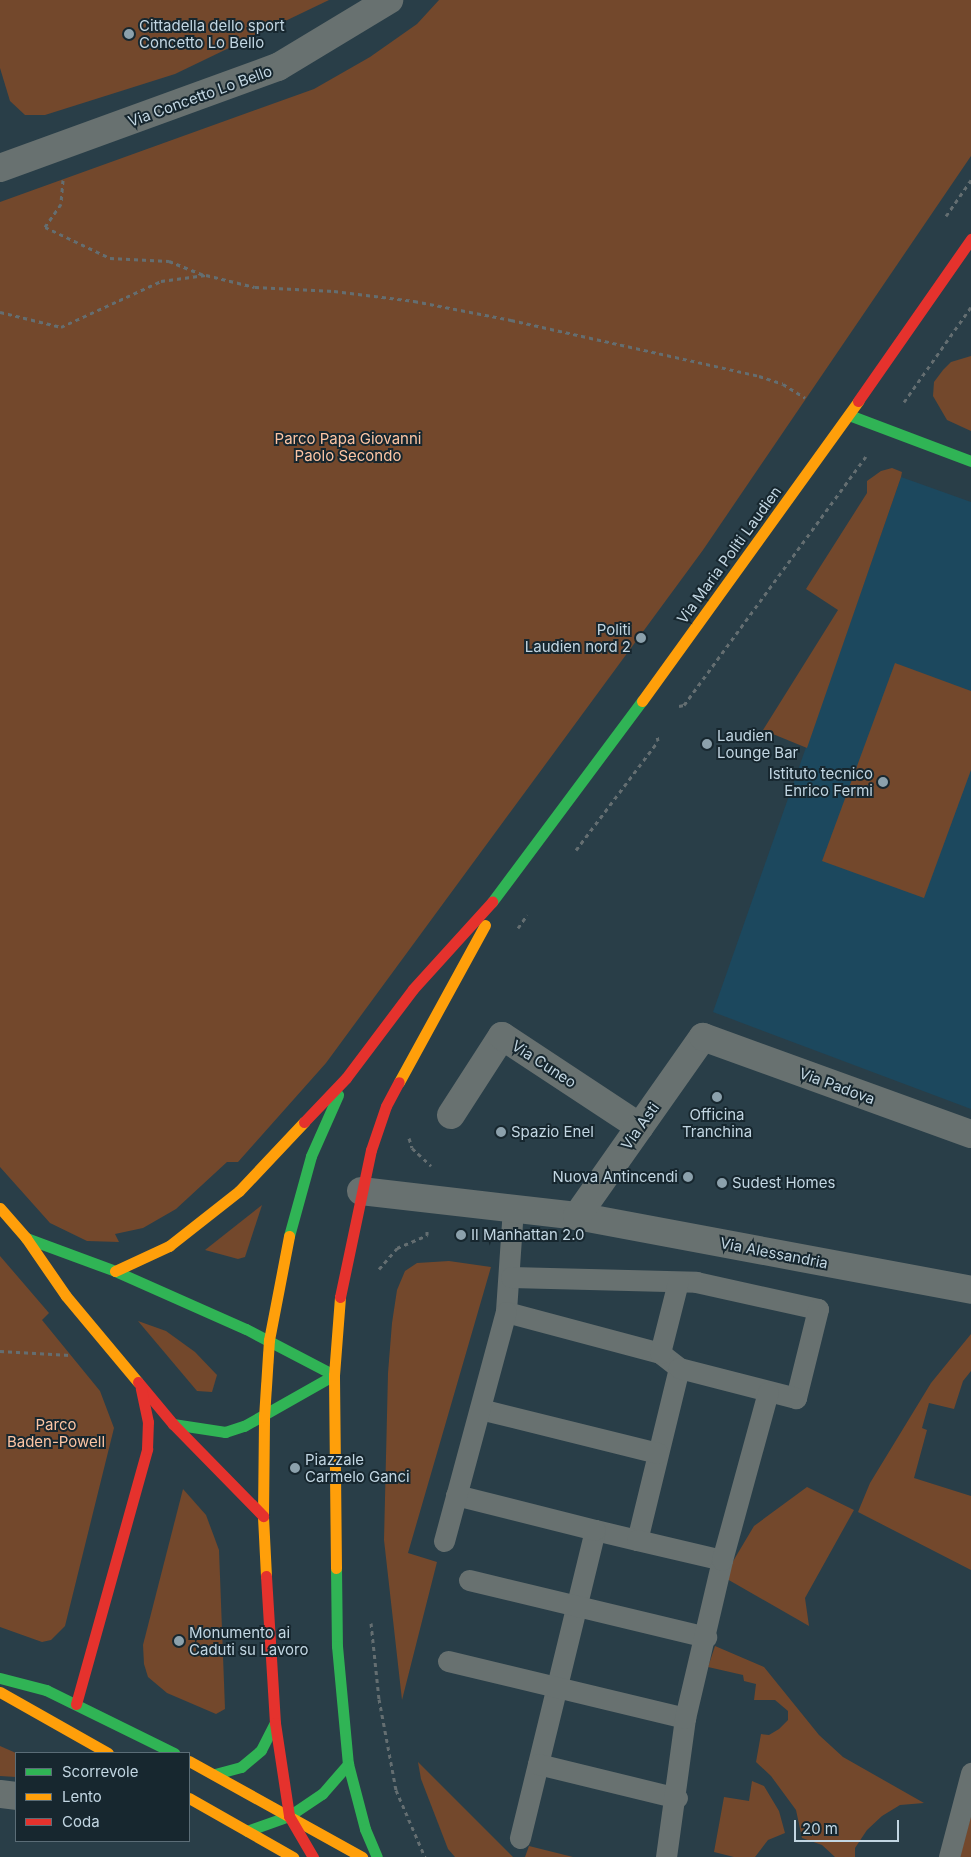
<!DOCTYPE html>
<html>
<head>
<meta charset="utf-8">
<style>
	body { margin:0 }
	#map { position:relative; width:971px; height:1857px; overflow:hidden; background:#293e48; font-family:Inter,sans-serif }
	div>[style] { position:absolute }
	[style*='--x'] { left:calc(var(--x)*1px); top:calc(var(--y)*1px); width:calc(var(--w)*1px); rotate:calc(var(--a)*1deg) }
	.built>* { inset:0; background:#1c485e }
	.green>* { inset:0; background:#73482c }
	.path>* { height:3px; margin-top:-1.5px; transform-origin:0; background:repeating-linear-gradient(90deg,#646e71 0 4px,transparent 0 8px) }
	.lane>* { height:21px; margin:-10.5px; padding:0 10.5px; transform-origin:10.5px; border-radius:10.5px; background:#687170 }
	.street>* { height:28px; margin:-14px; padding:0 14px; transform-origin:14px; border-radius:14px; background:#687170 }
	.fast>* { height:11px; margin:-5.5px; padding:0 5.5px; transform-origin:5.5px; border-radius:5.5px; background:#30b455 }
	.slow>* { height:11px; margin:-5.5px; padding:0 5.5px; transform-origin:5.5px; border-radius:5.5px; background:#ff9f0a }
	.jam>* { height:11px; margin:-5.5px; padding:0 5.5px; transform-origin:5.5px; border-radius:5.5px; background:#e5322d }
	.dots>* { width:14px; height:14px; translate:-50% -50%; box-sizing:border-box; border:2px solid #17272f; border-radius:50% }
	span { translate:-50% -50%; white-space:nowrap; text-align:center; line-height:1.15; -webkit-text-stroke:4px #17272f; paint-order:stroke }
	.poi-label { font-size:15px; color:#c2d6e2 }
	.left { translate:0 -50%; text-align:left }
	.right { translate:-100% -50%; text-align:right }
	.street-label { font-size:15px; color:#c2d6e2 }
	.park-label { font-size:15px; color:#fdc5a4 }
	.legend { position:absolute; left:15px; top:1752px; width:175px; height:90px; box-sizing:border-box; background:#17272f; border:1px solid #5b6d77; margin:0; padding:6px 9px; list-style:none; font-size:15px; color:#c2d6e2 }
	.legend li { display:flex; align-items:center; gap:10px; height:25px }
	.legend b { width:25px; border:1px solid #5b6d77 }
	.scale { position:absolute; left:794px; top:1820px; width:105px; height:22px; box-sizing:border-box; border:2px solid #c2d6e2; border-top:0; padding-left:6px; font-size:15px; line-height:18px; white-space:nowrap; color:#c2d6e2; -webkit-text-stroke:4px #17272f; paint-order:stroke }
</style>
</head>
<body>
<div id="map">
	<div class="built">
		<div style="clip-path:polygon(901px 477px,971px 502px,971px 1109px,713px 1012px)"></div>
	</div>
	<div class="green">
		<div style="clip-path:polygon(0 0,329px 0,175px 74px,45px 115px,25px 115px,10px 101px,0 68px)"></div>
		<div style="clip-path:polygon(439px 0,971px 0,971px 156px,703px 550px,326px 1063px,238px 1162px,227px 1162px,176px 1209px,143px 1228px,115px 1234px,119px 1242px,87px 1241px,50px 1223px,0 1167px,0 202px,314px 89px,370px 57px,417px 24px)"></div>
		<div style="clip-path:polygon(971px 356px,971px 431px,947px 420px,933px 396px,934px 382px,943px 370px,951px 362px)"></div>
		<div style="clip-path:polygon(892px 468px,902px 472px,901px 477px,807px 748px,763px 730px,838px 610px,806px 589px,867px 493px,867px 481px,881px 471px)"></div>
		<div style="clip-path:polygon(895px 663px,971px 691px,971px 770px,924px 898px,822px 861px)"></div>
		<div style="clip-path:polygon(262px 1205px,245px 1257px,238px 1259px,205px 1250px)"></div>
		<div style="clip-path:polygon(0 1256px,49px 1313px,42px 1320px,100px 1391px,114px 1428px,65px 1626px,51px 1640px,42px 1642px,0 1627px)"></div>
		<div style="clip-path:polygon(449px 1261px,491px 1267px,408px 1553px,437px 1562px,402px 1700px,384px 1540px,388px 1373px,392px 1323px,397px 1290px,405px 1271px,417px 1263px)"></div>
		<div style="clip-path:polygon(138px 1321px,166px 1331px,195px 1352px,217px 1375px,212px 1392px,197px 1391px)"></div>
		<div style="clip-path:polygon(971px 1334px,971px 1371px,963px 1381px,954px 1409px,929px 1403px,922px 1428px,927px 1430px,914px 1478px,971px 1496px,971px 1570px,858px 1512px,870px 1483px,931px 1383px)"></div>
		<div style="clip-path:polygon(807px 1487px,854px 1510px,805px 1598px,809px 1626px,727px 1579px,729px 1568px,754px 1526px)"></div>
		<div style="clip-path:polygon(183px 1489px,206px 1515px,219px 1550px,225px 1709px,216px 1714px,167px 1693px,148px 1677px,144px 1664px,143px 1645px)"></div>
		<div style="clip-path:polygon(715px 1646px,764px 1667px,819px 1735px,843px 1757px,924px 1803px,900px 1805px,882px 1816px,867px 1830px,855px 1848px,855px 1857px,835px 1857px,822px 1845px,802px 1838px,796px 1810px,771px 1776px,756px 1762px,761px 1734px,769px 1735px,779px 1729px,788px 1720px,788px 1711px,775px 1700px,754px 1700px,756px 1684px,744px 1681px,743px 1675px,708px 1667px)"></div>
		<div style="clip-path:polygon(0 1746px,16px 1753px,16px 1777px,0 1776px)"></div>
		<div style="clip-path:polygon(418px 1762px,513px 1857px,455px 1857px,448px 1849px,421px 1779px)"></div>
		<div style="clip-path:polygon(752px 1781px,764px 1786px,779px 1811px,785px 1833px,768px 1840px,755px 1857px,734px 1857px,714px 1852px,724px 1797px,749px 1801px)"></div>
		<div style="clip-path:polygon(971px 1815px,971px 1857px,960px 1857px)"></div>
		<div style="clip-path:polygon(529px 1846px,573px 1857px,525px 1857px)"></div>
	</div>
	<div class="path">
		<div style="--x:63;--y:180;--w:24;--a:95"></div>
		<div style="--x:61;--y:204;--w:28;--a:125"></div>
		<div style="--x:45;--y:227;--w:72;--a:25.5"></div>
		<div style="--x:110;--y:258;--w:59;--a:2.9"></div>
		<div style="--x:169;--y:261;--w:38;--a:22"></div>
		<div style="--x:946;--y:216;--w:44;--a:-55.2"></div>
		<div style="--x:0;--y:312;--w:63;--a:13.8"></div>
		<div style="--x:61;--y:327;--w:110;--a:-24.7"></div>
		<div style="--x:161;--y:281;--w:45;--a:-7.6"></div>
		<div style="--x:206;--y:275;--w:50;--a:13.8"></div>
		<div style="--x:255;--y:287;--w:79;--a:2.9"></div>
		<div style="--x:334;--y:291;--w:81;--a:7.1"></div>
		<div style="--x:414;--y:301;--w:99;--a:11.1"></div>
		<div style="--x:511;--y:320;--w:254;--a:12.7"></div>
		<div style="--x:759;--y:376;--w:25;--a:18"></div>
		<div style="--x:783;--y:384;--w:26;--a:32"></div>
		<div style="--x:904;--y:402;--w:116;--a:-54.8"></div>
		<div style="--x:679;--y:706;--w:5;--a:-11"></div>
		<div style="--x:684;--y:705;--w:308;--a:-53.8"></div>
		<div style="--x:576;--y:850;--w:136;--a:-53"></div>
		<div style="--x:658;--y:741;--w:5;--a:-101"></div>
		<div style="--x:518;--y:928;--w:16;--a:-55"></div>
		<div style="--x:409;--y:1138;--w:10;--a:73"></div>
		<div style="--x:412;--y:1148;--w:26;--a:43"></div>
		<div style="--x:379;--y:1269;--w:28;--a:-49"></div>
		<div style="--x:397;--y:1248;--w:33;--a:-23"></div>
		<div style="--x:427;--y:1235;--w:4;--a:-90"></div>
		<div style="--x:0;--y:1351;--w:70;--a:3.3"></div>
		<div style="--x:371;--y:1623;--w:76;--a:84"></div>
		<div style="--x:379;--y:1699;--w:93;--a:79.4"></div>
		<div style="--x:396;--y:1790;--w:73;--a:66.6"></div>
	</div>
	<div class="lane">
		<div style="--x:513;--y:1208;--w:104;--a:93.9"></div>
		<div style="--x:506;--y:1312;--w:159;--a:14.9"></div>
		<div style="--x:660;--y:1353;--w:24;--a:38"></div>
		<div style="--x:679;--y:1368;--w:177;--a:103.7"></div>
		<div style="--x:637;--y:1540;--w:43;--a:-166.6"></div>
		<div style="--x:595;--y:1530;--w:317;--a:103.7"></div>
		<div style="--x:511;--y:1277;--w:185;--a:1.5"></div>
		<div style="--x:696;--y:1282;--w:125;--a:12.5"></div>
		<div style="--x:818;--y:1309;--w:92;--a:103.9"></div>
		<div style="--x:796;--y:1398;--w:121;--a:-165.6"></div>
		<div style="--x:660;--y:1353;--w:73;--a:-75.8"></div>
		<div style="--x:480;--y:1409;--w:183;--a:13.9"></div>
		<div style="--x:456;--y:1495;--w:143;--a:14.1"></div>
		<div style="--x:637;--y:1540;--w:87;--a:13.2"></div>
		<div style="--x:444;--y:1541;--w:237;--a:-74.9"></div>
		<div style="--x:469;--y:1580;--w:244;--a:13.5"></div>
		<div style="--x:448;--y:1661;--w:244;--a:13.5"></div>
		<div style="--x:538;--y:1764;--w:143;--a:13.7"></div>
		<div style="--x:666;--y:1857;--w:140;--a:-82.2"></div>
		<div style="--x:685;--y:1718;--w:162;--a:-76.8"></div>
		<div style="--x:722;--y:1560;--w:174;--a:-74.7"></div>
		<div style="--x:949;--y:1857;--w:87;--a:-75.3"></div>
	</div>
	<div class="street">
		<div style="--x:0;--y:168;--w:296;--a:-20"></div>
		<div style="--x:278;--y:67;--w:130;--a:-31.1"></div>
		<div style="--x:451;--y:1115;--w:94;--a:-57.2"></div>
		<div style="--x:502;--y:1036;--w:165;--a:33.4"></div>
		<div style="--x:361;--y:1191;--w:217;--a:6.6"></div>
		<div style="--x:577;--y:1216;--w:401;--a:10.6"></div>
		<div style="--x:577;--y:1216;--w:219;--a:-54.9"></div>
		<div style="--x:703;--y:1037;--w:285;--a:19.9"></div>
		<div style="--x:0;--y:1794;--w:16;--a:7"></div>
	</div>
	<div class="fast">
		<div style="--x:849;--y:415;--w:130;--a:20.7"></div>
		<div style="--x:492;--y:902;--w:251;--a:-53.3"></div>
		<div style="--x:289;--y:1236;--w:83;--a:-74.6"></div>
		<div style="--x:311;--y:1156;--w:67;--a:-66.1"></div>
		<div style="--x:26;--y:1238;--w:95;--a:20.3"></div>
		<div style="--x:115;--y:1271;--w:143;--a:23.9"></div>
		<div style="--x:246;--y:1329;--w:99;--a:27.6"></div>
		<div style="--x:173;--y:1424;--w:53;--a:8.7"></div>
		<div style="--x:225;--y:1432;--w:20;--a:-18"></div>
		<div style="--x:244;--y:1426;--w:103;--a:-29.5"></div>
		<div style="--x:336;--y:1568;--w:78;--a:89.3"></div>
		<div style="--x:337;--y:1646;--w:119;--a:84.7"></div>
		<div style="--x:348;--y:1764;--w:67;--a:75.3"></div>
		<div style="--x:365;--y:1829;--w:30;--a:67"></div>
		<div style="--x:0;--y:1678;--w:48;--a:14.6"></div>
		<div style="--x:46;--y:1690;--w:143;--a:26.2"></div>
		<div style="--x:215;--y:1774;--w:27;--a:-15"></div>
		<div style="--x:241;--y:1767;--w:26;--a:-40"></div>
		<div style="--x:261;--y:1750;--w:30;--a:-63"></div>
		<div style="--x:247;--y:1831;--w:45;--a:-19.7"></div>
		<div style="--x:289;--y:1816;--w:40;--a:-34"></div>
		<div style="--x:322;--y:1794;--w:40;--a:-49"></div>
	</div>
	<div class="slow">
		<div style="--x:642;--y:701;--w:370;--a:-54.2"></div>
		<div style="--x:399;--y:1082;--w:179;--a:-61.3"></div>
		<div style="--x:0;--y:1208;--w:40;--a:49"></div>
		<div style="--x:26;--y:1238;--w:70;--a:55.4"></div>
		<div style="--x:66;--y:1296;--w:112;--a:50.1"></div>
		<div style="--x:115;--y:1271;--w:60;--a:-24.8"></div>
		<div style="--x:169;--y:1246;--w:89;--a:-38.2"></div>
		<div style="--x:239;--y:1191;--w:95;--a:-46.7"></div>
		<div style="--x:336;--y:1568;--w:193;--a:-90.6"></div>
		<div style="--x:334;--y:1375;--w:78;--a:-85.6"></div>
		<div style="--x:266;--y:1576;--w:60;--a:-92.9"></div>
		<div style="--x:263;--y:1516;--w:99;--a:-89.4"></div>
		<div style="--x:264;--y:1417;--w:77;--a:-86.3"></div>
		<div style="--x:269;--y:1340;--w:106;--a:-79.1"></div>
		<div style="--x:0;--y:1692;--w:124;--a:29.5"></div>
		<div style="--x:189;--y:1761;--w:198;--a:29"></div>
		<div style="--x:189;--y:1798;--w:120;--a:29.6"></div>
	</div>
	<div class="jam">
		<div style="--x:858;--y:401;--w:198;--a:-55.1"></div>
		<div style="--x:304;--y:1122;--w:61;--a:-46.3"></div>
		<div style="--x:346;--y:1078;--w:111;--a:-53"></div>
		<div style="--x:413;--y:989;--w:118;--a:-47.8"></div>
		<div style="--x:340;--y:1297;--w:150;--a:-78.1"></div>
		<div style="--x:371;--y:1150;--w:46;--a:-71.2"></div>
		<div style="--x:386;--y:1106;--w:27;--a:-62"></div>
		<div style="--x:138;--y:1382;--w:55;--a:50.2"></div>
		<div style="--x:173;--y:1424;--w:129;--a:45.6"></div>
		<div style="--x:266;--y:1576;--w:147;--a:86.5"></div>
		<div style="--x:275;--y:1723;--w:94;--a:81.4"></div>
		<div style="--x:289;--y:1816;--w:48;--a:59.7"></div>
		<div style="--x:76;--y:1704;--w:265;--a:-74.4"></div>
		<div style="--x:147;--y:1449;--w:27;--a:-88"></div>
		<div style="--x:148;--y:1422;--w:35;--a:-102"></div>
	</div>
	<div class="dots">
		<div style="left:129px;top:34px;background:#8ca1ac"></div>
		<div style="left:641px;top:638px;background:#8ca1ac"></div>
		<div style="left:707px;top:744px;background:#8ca1ac"></div>
		<div style="left:883px;top:782px;background:#8ca1ac"></div>
		<div style="left:717px;top:1097px;background:#8ca1ac"></div>
		<div style="left:501px;top:1132px;background:#8ca1ac"></div>
		<div style="left:688px;top:1177px;background:#8ca1ac"></div>
		<div style="left:722px;top:1183px;background:#8ca1ac"></div>
		<div style="left:461px;top:1235px;background:#8ca1ac"></div>
		<div style="left:295px;top:1468px;background:#8ca1ac"></div>
		<div style="left:179px;top:1641px;background:#8ca1ac"></div>
	</div>
	<div class="poi-label">
		<span class="left" style="left:139px;top:34px">Cittadella dello sport<br>Concetto Lo Bello</span>
		<span class="right" style="left:631px;top:638px">Politi<br>Laudien nord 2</span>
		<span class="left" style="left:717px;top:744px">Laudien<br>Lounge Bar</span>
		<span class="right" style="left:873px;top:782px">Istituto tecnico<br>Enrico Fermi</span>
		<span style="left:717px;top:1123px">Officina<br>Tranchina</span>
		<span class="left" style="left:511px;top:1132px">Spazio Enel</span>
		<span class="right" style="left:678px;top:1177px">Nuova Antincendi</span>
		<span class="left" style="left:732px;top:1183px">Sudest Homes</span>
		<span class="left" style="left:471px;top:1235px">Il Manhattan 2.0</span>
		<span class="left" style="left:305px;top:1468px">Piazzale<br>Carmelo Ganci</span>
		<span class="left" style="left:189px;top:1641px">Monumento ai<br>Caduti su Lavoro</span>
	</div>
	<div class="street-label">
		<span style="left:200px;top:96px;rotate:-20deg">Via Concetto Lo Bello</span>
		<span style="left:729px;top:555px;rotate:-54deg">Via Maria Politi Laudien</span>
		<span style="left:544px;top:1064px;rotate:33deg">Via Cuneo</span>
		<span style="left:837px;top:1086px;rotate:20deg">Via Padova</span>
		<span style="left:640px;top:1126px;rotate:-55deg">Via Asti</span>
		<span style="left:774px;top:1253px;rotate:11deg">Via Alessandria</span>
	</div>
	<div class="park-label">
		<span style="left:348px;top:447px">Parco Papa Giovanni<br>Paolo Secondo</span>
		<span style="left:56px;top:1433px">Parco<br>Baden-Powell</span>
	</div>
	<ul class="legend">
	<li><b style="height:6px;background:#30b455"></b>Scorrevole</li>
	<li><b style="height:6px;background:#ff9f0a"></b>Lento</li>
	<li><b style="height:6px;background:#e5322d"></b>Coda</li>
	</ul>
	<div class="scale">20 m</div>
</div>
</body>
</html>
